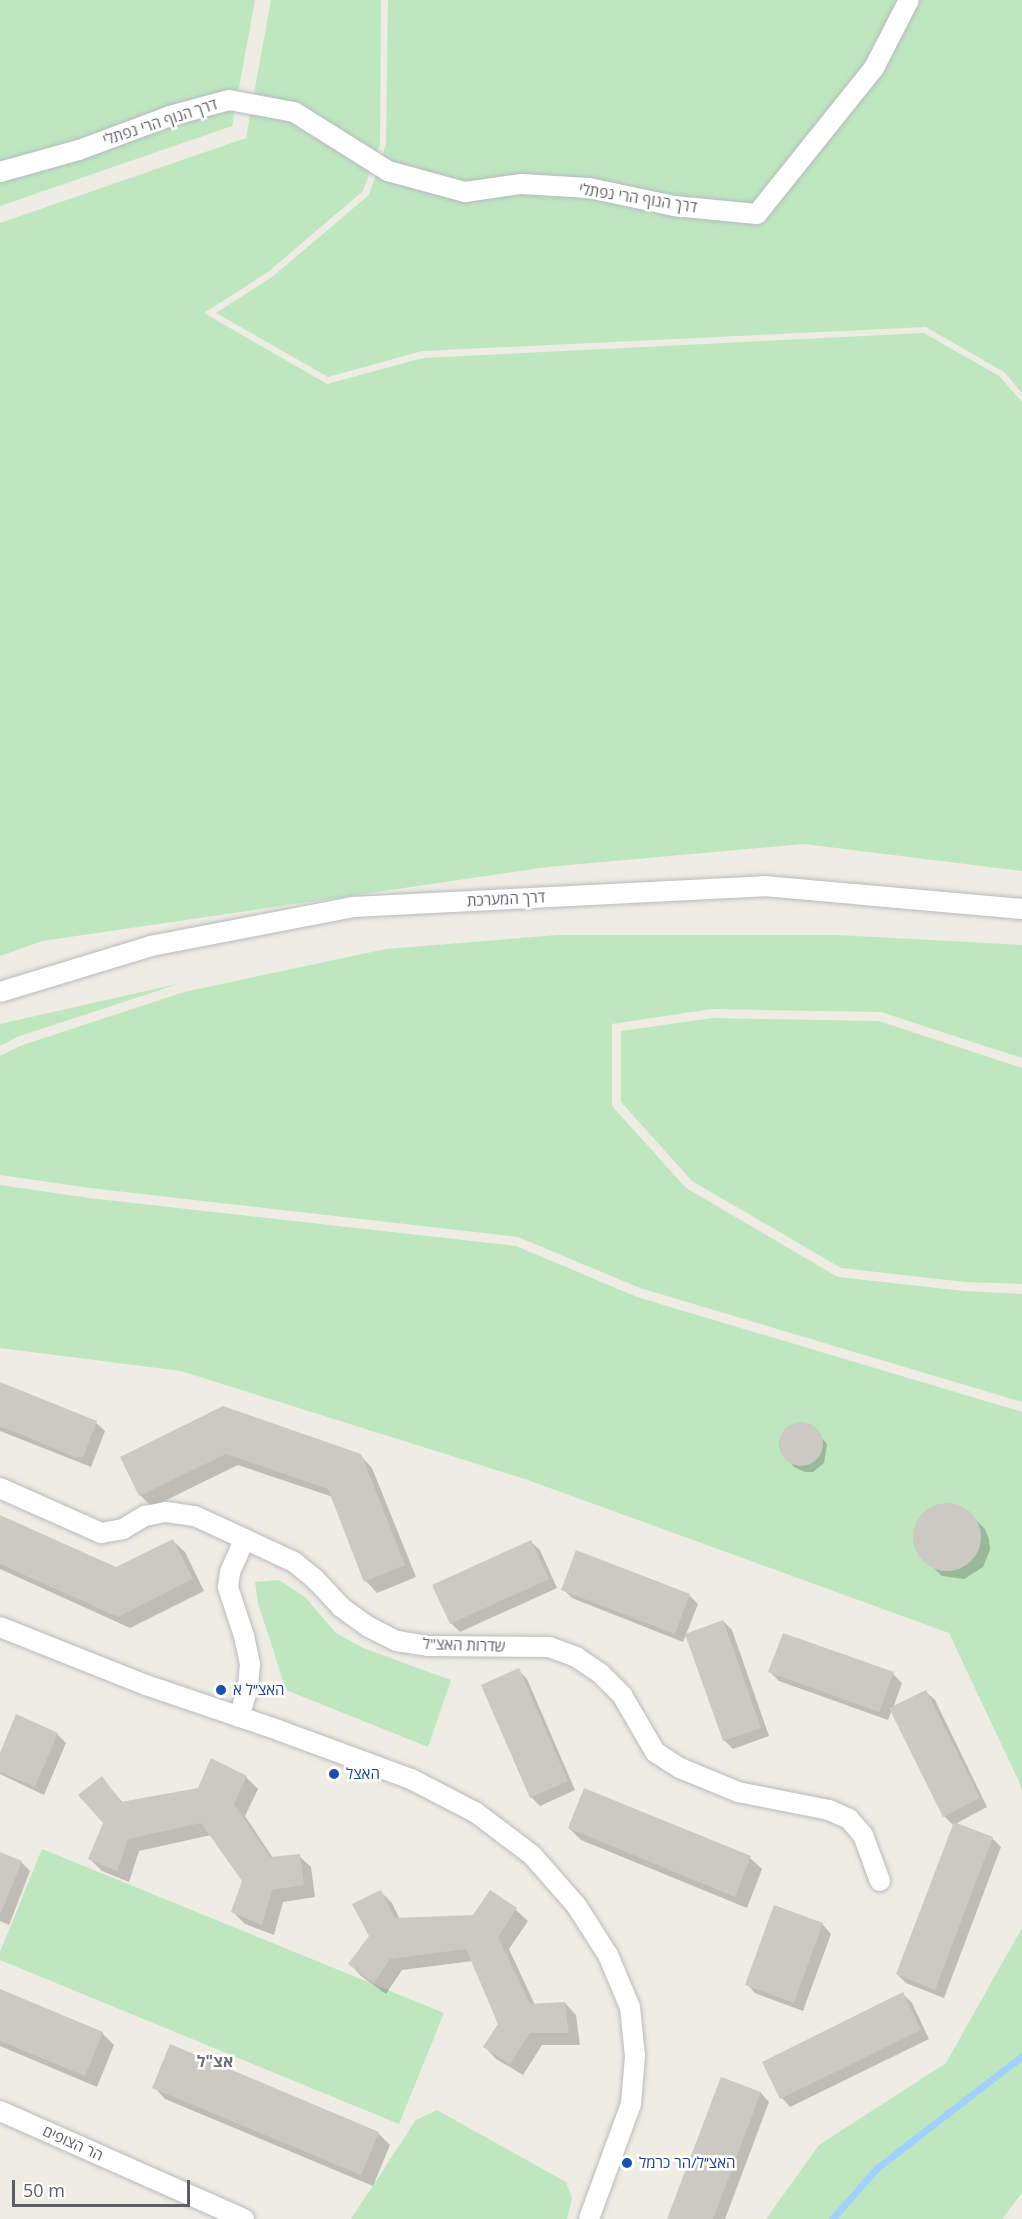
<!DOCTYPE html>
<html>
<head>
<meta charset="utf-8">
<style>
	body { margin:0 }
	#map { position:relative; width:1022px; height:2219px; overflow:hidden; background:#eeece3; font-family:"Open Sans",Heebo,sans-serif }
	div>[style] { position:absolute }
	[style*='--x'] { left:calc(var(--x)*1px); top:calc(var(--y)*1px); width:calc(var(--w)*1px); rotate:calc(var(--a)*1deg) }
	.green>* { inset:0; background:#bee7c0 }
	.shadow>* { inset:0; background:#0003 }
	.stream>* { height:7px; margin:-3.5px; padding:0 3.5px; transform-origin:3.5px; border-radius:3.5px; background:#a2d1ff }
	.building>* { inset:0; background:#cbc9c2 }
	.round { border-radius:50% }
	.roads { filter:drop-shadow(0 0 2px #b8babf) drop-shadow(0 0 2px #b8babf) }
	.street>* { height:20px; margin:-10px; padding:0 10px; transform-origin:10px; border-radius:10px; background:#fff }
	.dots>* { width:16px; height:16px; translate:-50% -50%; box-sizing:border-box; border:3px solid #fff; border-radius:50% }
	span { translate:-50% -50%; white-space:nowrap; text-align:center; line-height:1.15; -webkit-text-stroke:5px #fff; paint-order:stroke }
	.street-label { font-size:15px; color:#5b5e64 }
	.transit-label { font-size:15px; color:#164399 }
	.left { translate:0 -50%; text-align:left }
	.neighbourhood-label { font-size:16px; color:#6c7076; font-weight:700 }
	.scale { position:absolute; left:12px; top:2180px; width:178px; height:27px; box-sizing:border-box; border:3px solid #5b5e64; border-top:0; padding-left:8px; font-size:18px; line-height:21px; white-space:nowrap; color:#5b5e64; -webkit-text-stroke:4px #fff; paint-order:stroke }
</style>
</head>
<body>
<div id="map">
	<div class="green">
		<div style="clip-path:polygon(0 0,255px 0,232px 126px,0 206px)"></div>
		<div style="clip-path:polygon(271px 0,381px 0,380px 144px,363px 191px,268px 272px,204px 313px,327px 384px,423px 358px,924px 333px,999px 376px,1022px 402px,1022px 871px,804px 844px,547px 867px,42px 941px,0 956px,0 223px,246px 138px)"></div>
		<div style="clip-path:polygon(388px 0,1022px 0,1022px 393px,1004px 372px,926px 327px,422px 351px,328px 377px,216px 313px,272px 277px,369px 195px,386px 145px)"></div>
		<div style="clip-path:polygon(558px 935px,838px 935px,1022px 945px,1022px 1058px,881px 1012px,711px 1009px,612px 1024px,612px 1106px,686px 1188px,838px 1277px,964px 1291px,1022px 1294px,1022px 1402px,640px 1288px,518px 1237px,90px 1188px,0 1175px,0 1056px,20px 1046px,184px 992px,386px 949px)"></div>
		<div style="clip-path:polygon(181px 983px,17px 1037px,0 1046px,0 1024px)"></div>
		<div style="clip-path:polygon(712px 1018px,879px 1021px,1022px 1068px,1022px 1284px,965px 1282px,841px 1268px,692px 1181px,621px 1102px,621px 1031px)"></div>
		<div style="clip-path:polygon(0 1185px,89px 1198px,516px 1246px,637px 1297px,1022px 1412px,1022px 1793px,1020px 1784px,949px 1633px,525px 1479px,181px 1371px,0 1348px)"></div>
		<div style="clip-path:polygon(279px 1580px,305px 1597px,336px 1633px,363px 1648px,451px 1680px,428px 1747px,286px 1690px,258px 1603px,255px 1582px)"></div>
		<div style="clip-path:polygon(42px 1849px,444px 2013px,399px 2124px,0 1960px,0 1952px)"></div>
		<div style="clip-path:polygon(1022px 1928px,1022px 2193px,1002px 2219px,766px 2219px,819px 2145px,946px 2063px)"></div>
		<div style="clip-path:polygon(437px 2110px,566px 2182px,572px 2198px,567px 2219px,351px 2219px,416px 2120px)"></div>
	</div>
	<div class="shadow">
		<div style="clip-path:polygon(0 1383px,96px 1423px,105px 1431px,91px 1467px,0 1431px)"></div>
		<div style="clip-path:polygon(223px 1408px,360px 1455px,372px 1468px,416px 1577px,377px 1593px,366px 1581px,333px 1497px,238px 1465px,152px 1507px,140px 1495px,122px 1458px)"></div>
		<div style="clip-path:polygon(799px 1423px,812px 1426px,827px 1444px,824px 1463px,813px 1472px,805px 1472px,794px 1467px,780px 1448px,779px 1441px,786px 1429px)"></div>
		<div style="clip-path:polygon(945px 1504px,967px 1511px,985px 1529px,989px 1539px,990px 1550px,983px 1567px,964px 1579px,942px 1576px,921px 1556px,916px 1546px,914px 1535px,924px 1513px)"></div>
		<div style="clip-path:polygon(0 1516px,116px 1569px,173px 1541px,185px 1552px,204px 1591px,130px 1628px,0 1569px)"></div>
		<div style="clip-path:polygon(531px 1542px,540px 1550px,557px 1588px,460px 1632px,451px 1623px)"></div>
		<div style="clip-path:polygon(563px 1589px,689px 1595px,698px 1604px,683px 1642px,572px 1598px)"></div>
		<div style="clip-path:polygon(723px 1621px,732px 1630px,769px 1736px,733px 1749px,724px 1740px)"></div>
		<div style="clip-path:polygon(518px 1670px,527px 1679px,575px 1790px,540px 1806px,531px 1797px)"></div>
		<div style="clip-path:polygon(770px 1672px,893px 1674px,902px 1683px,893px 1708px,926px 1692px,935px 1700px,987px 1807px,955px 1824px,992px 1838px,1001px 1847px,944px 1998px,906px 1983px,897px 1974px,954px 1826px,944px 1816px,892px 1710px,888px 1720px,779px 1681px)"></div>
		<div style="clip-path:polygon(57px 1734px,66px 1743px,44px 1795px,0 1774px,0 1757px)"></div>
		<div style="clip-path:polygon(246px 1777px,258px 1789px,245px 1816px,273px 1858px,299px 1856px,311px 1867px,315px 1897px,283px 1902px,274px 1935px,245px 1924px,233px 1912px,244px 1880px,211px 1835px,139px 1851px,129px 1882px,102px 1871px,90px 1859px,105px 1822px,102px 1778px,123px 1803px,200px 1789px)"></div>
		<div style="clip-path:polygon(569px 1828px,750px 1858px,762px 1869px,747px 1908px,581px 1840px)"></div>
		<div style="clip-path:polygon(0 1854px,21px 1862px,30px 1871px,9px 1925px,0 1921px)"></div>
		<div style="clip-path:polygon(381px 1892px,392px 1903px,400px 1920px,474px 1916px,490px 1892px,516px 1910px,528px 1921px,509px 1949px,535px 2005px,565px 2003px,576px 2015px,580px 2045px,542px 2045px,523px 2075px,496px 2059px,485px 2047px,499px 2024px,473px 1961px,402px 1970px,386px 1994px,361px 1976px,350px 1964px,371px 1936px)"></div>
		<div style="clip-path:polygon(775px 1907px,823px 1925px,831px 1934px,803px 2011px,755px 1993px,747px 1984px)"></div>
		<div style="clip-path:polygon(0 1990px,102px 2033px,114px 2045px,97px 2087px,0 2046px)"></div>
		<div style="clip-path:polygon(903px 1994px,912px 2003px,929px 2039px,790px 2107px,782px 2098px)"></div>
		<div style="clip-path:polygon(722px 2079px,761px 2093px,769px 2102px,725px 2219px,668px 2219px)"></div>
		<div style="clip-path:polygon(154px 2087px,378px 2133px,390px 2145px,373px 2186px,165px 2099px)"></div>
	</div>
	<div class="stream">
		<div style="--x:832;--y:2219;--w:68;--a:-48.6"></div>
		<div style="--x:877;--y:2168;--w:183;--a:-37.7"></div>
	</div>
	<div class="building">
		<div style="clip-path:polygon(0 1382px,97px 1421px,83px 1457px,75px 1457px,0 1426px)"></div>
		<div style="clip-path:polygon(223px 1406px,361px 1454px,405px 1565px,364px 1582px,328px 1489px,226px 1454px,139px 1496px,120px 1457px)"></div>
		<div class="round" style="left:779px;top:1422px;width:44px;height:44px"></div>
		<div class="round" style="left:913px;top:1503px;width:68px;height:68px"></div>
		<div style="clip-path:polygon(0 1515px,116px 1567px,173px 1539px,193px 1579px,118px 1617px,0 1564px)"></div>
		<div style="clip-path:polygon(531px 1540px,549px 1579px,450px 1624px,432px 1585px)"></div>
		<div style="clip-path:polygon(576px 1550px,690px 1594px,675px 1634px,561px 1590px)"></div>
		<div style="clip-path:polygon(723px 1620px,761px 1728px,723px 1741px,685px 1634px)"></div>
		<div style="clip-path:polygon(783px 1633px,894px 1672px,879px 1712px,768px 1672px)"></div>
		<div style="clip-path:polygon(519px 1668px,568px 1781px,530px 1798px,481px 1685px)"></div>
		<div style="clip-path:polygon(926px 1690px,980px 1798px,943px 1817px,889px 1708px)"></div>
		<div style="clip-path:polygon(16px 1714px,58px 1733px,35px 1787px,0 1772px,0 1753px)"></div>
		<div style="clip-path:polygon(211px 1758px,247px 1776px,234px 1804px,270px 1857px,300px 1854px,304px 1885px,272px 1890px,262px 1925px,231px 1912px,242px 1881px,201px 1823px,128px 1839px,117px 1871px,88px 1859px,103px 1823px,78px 1795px,102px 1776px,121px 1802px,198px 1788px)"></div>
		<div style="clip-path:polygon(584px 1788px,751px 1856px,735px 1897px,568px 1828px)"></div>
		<div style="clip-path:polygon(954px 1822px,993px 1837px,935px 1990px,896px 1974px)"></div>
		<div style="clip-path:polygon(0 1852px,22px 1861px,1px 1913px,0 1912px)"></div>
		<div style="clip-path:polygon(381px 1890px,395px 1918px,473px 1915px,490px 1890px,517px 1908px,498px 1937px,530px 2004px,565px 2002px,569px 2033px,530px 2033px,510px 2064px,483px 2047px,498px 2024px,466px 1949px,390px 1959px,374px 1983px,348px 1964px,369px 1936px,352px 1904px)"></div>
		<div style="clip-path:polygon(774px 1905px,823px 1923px,794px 2003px,745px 1985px)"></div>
		<div style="clip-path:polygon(0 1989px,103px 2032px,85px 2076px,0 2041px)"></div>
		<div style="clip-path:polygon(903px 1992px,921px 2030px,780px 2099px,762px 2062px)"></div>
		<div style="clip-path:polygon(170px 2044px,379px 2132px,361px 2175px,152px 2088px)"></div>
		<div style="clip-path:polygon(721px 2077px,761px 2092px,713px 2219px,667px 2219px)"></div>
	</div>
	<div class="roads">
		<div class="street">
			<div style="--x:0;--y:172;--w:82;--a:-15.6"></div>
			<div style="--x:79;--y:150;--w:97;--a:-20.5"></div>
			<div style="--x:170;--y:116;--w:61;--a:-15.2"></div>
			<div style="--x:229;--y:100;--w:66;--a:10.5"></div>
			<div style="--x:294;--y:112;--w:111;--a:32.1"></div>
			<div style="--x:388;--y:171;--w:80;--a:15.3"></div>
			<div style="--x:465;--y:192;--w:57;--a:-8.1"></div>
			<div style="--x:521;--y:184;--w:68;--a:3.4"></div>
			<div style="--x:589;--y:188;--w:87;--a:12"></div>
			<div style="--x:674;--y:206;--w:83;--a:5.5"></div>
			<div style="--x:757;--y:214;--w:187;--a:-51.3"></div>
			<div style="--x:874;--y:68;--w:76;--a:-62.8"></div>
			<div style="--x:0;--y:992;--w:158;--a:-16.9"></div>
			<div style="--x:151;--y:946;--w:206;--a:-10.9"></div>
			<div style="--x:353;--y:907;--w:412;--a:-2.9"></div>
			<div style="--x:764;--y:886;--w:259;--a:5.1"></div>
			<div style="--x:0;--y:1488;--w:111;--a:24"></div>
			<div style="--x:101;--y:1533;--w:22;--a:-10"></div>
			<div style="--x:123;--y:1529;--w:26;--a:-31"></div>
			<div style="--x:145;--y:1516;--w:21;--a:-11"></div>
			<div style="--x:166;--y:1512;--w:29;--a:8"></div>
			<div style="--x:195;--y:1516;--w:109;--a:24.9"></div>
			<div style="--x:294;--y:1562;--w:27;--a:39"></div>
			<div style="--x:315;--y:1579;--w:38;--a:47"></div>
			<div style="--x:341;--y:1607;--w:34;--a:36"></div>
			<div style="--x:369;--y:1627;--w:31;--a:27"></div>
			<div style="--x:397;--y:1641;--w:31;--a:9"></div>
			<div style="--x:428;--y:1646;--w:121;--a:0.5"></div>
			<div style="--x:549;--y:1647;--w:29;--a:20"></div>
			<div style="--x:576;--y:1657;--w:30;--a:34"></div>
			<div style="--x:601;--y:1674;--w:30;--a:45"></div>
			<div style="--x:622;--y:1695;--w:66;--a:59.9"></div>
			<div style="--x:655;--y:1752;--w:30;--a:33"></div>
			<div style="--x:680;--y:1768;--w:63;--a:22.5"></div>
			<div style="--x:738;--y:1792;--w:93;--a:11.2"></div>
			<div style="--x:829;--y:1810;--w:22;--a:24"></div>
			<div style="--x:849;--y:1819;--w:21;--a:49"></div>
			<div style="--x:863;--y:1835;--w:49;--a:69.7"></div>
			<div style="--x:0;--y:1627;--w:157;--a:21.7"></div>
			<div style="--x:146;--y:1685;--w:139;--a:18.8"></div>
			<div style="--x:278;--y:1730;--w:142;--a:20.2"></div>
			<div style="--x:411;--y:1779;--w:72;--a:27.3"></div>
			<div style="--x:475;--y:1812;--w:71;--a:37"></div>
			<div style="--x:532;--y:1855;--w:67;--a:48.7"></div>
			<div style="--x:576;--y:1905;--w:59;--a:57.4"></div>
			<div style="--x:608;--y:1955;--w:56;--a:67.1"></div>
			<div style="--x:630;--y:2007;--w:49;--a:84.2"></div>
			<div style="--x:635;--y:2056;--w:48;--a:94.8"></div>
			<div style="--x:631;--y:2104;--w:122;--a:110.1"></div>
			<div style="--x:239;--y:1717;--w:31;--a:-73"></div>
			<div style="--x:248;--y:1687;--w:23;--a:-85"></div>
			<div style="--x:250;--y:1664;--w:29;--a:-102"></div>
			<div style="--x:244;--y:1636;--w:52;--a:-108.1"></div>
			<div style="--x:228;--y:1587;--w:15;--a:-82"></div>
			<div style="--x:230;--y:1572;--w:36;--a:-66"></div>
			<div style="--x:0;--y:2111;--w:267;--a:23.9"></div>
		</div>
	</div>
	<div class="dots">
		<div style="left:221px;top:1690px;background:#1a4fb4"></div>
		<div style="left:334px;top:1774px;background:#1a4fb4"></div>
		<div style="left:627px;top:2163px;background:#1a4fb4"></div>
	</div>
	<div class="street-label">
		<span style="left:160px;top:122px;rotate:-18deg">דרך הנוף הרי נפתלי</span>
		<span style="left:638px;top:198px;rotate:9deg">דרך הנוף הרי נפתלי</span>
		<span style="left:506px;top:899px;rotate:-3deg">דרך המערכת</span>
		<span style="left:464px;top:1645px;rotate:2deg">שדרות האצ"ל</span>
		<span style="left:73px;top:2143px;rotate:24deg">הר הצופים</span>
	</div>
	<div class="transit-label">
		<span class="left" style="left:233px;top:1690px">האצ״ל א</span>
		<span class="left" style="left:346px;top:1774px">האצל</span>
		<span class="left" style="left:639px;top:2163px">האצ״ל/הר כרמל</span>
	</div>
	<div class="neighbourhood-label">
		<span style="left:215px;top:2061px">אצ"ל</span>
	</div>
	<div class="scale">50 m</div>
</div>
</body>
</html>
